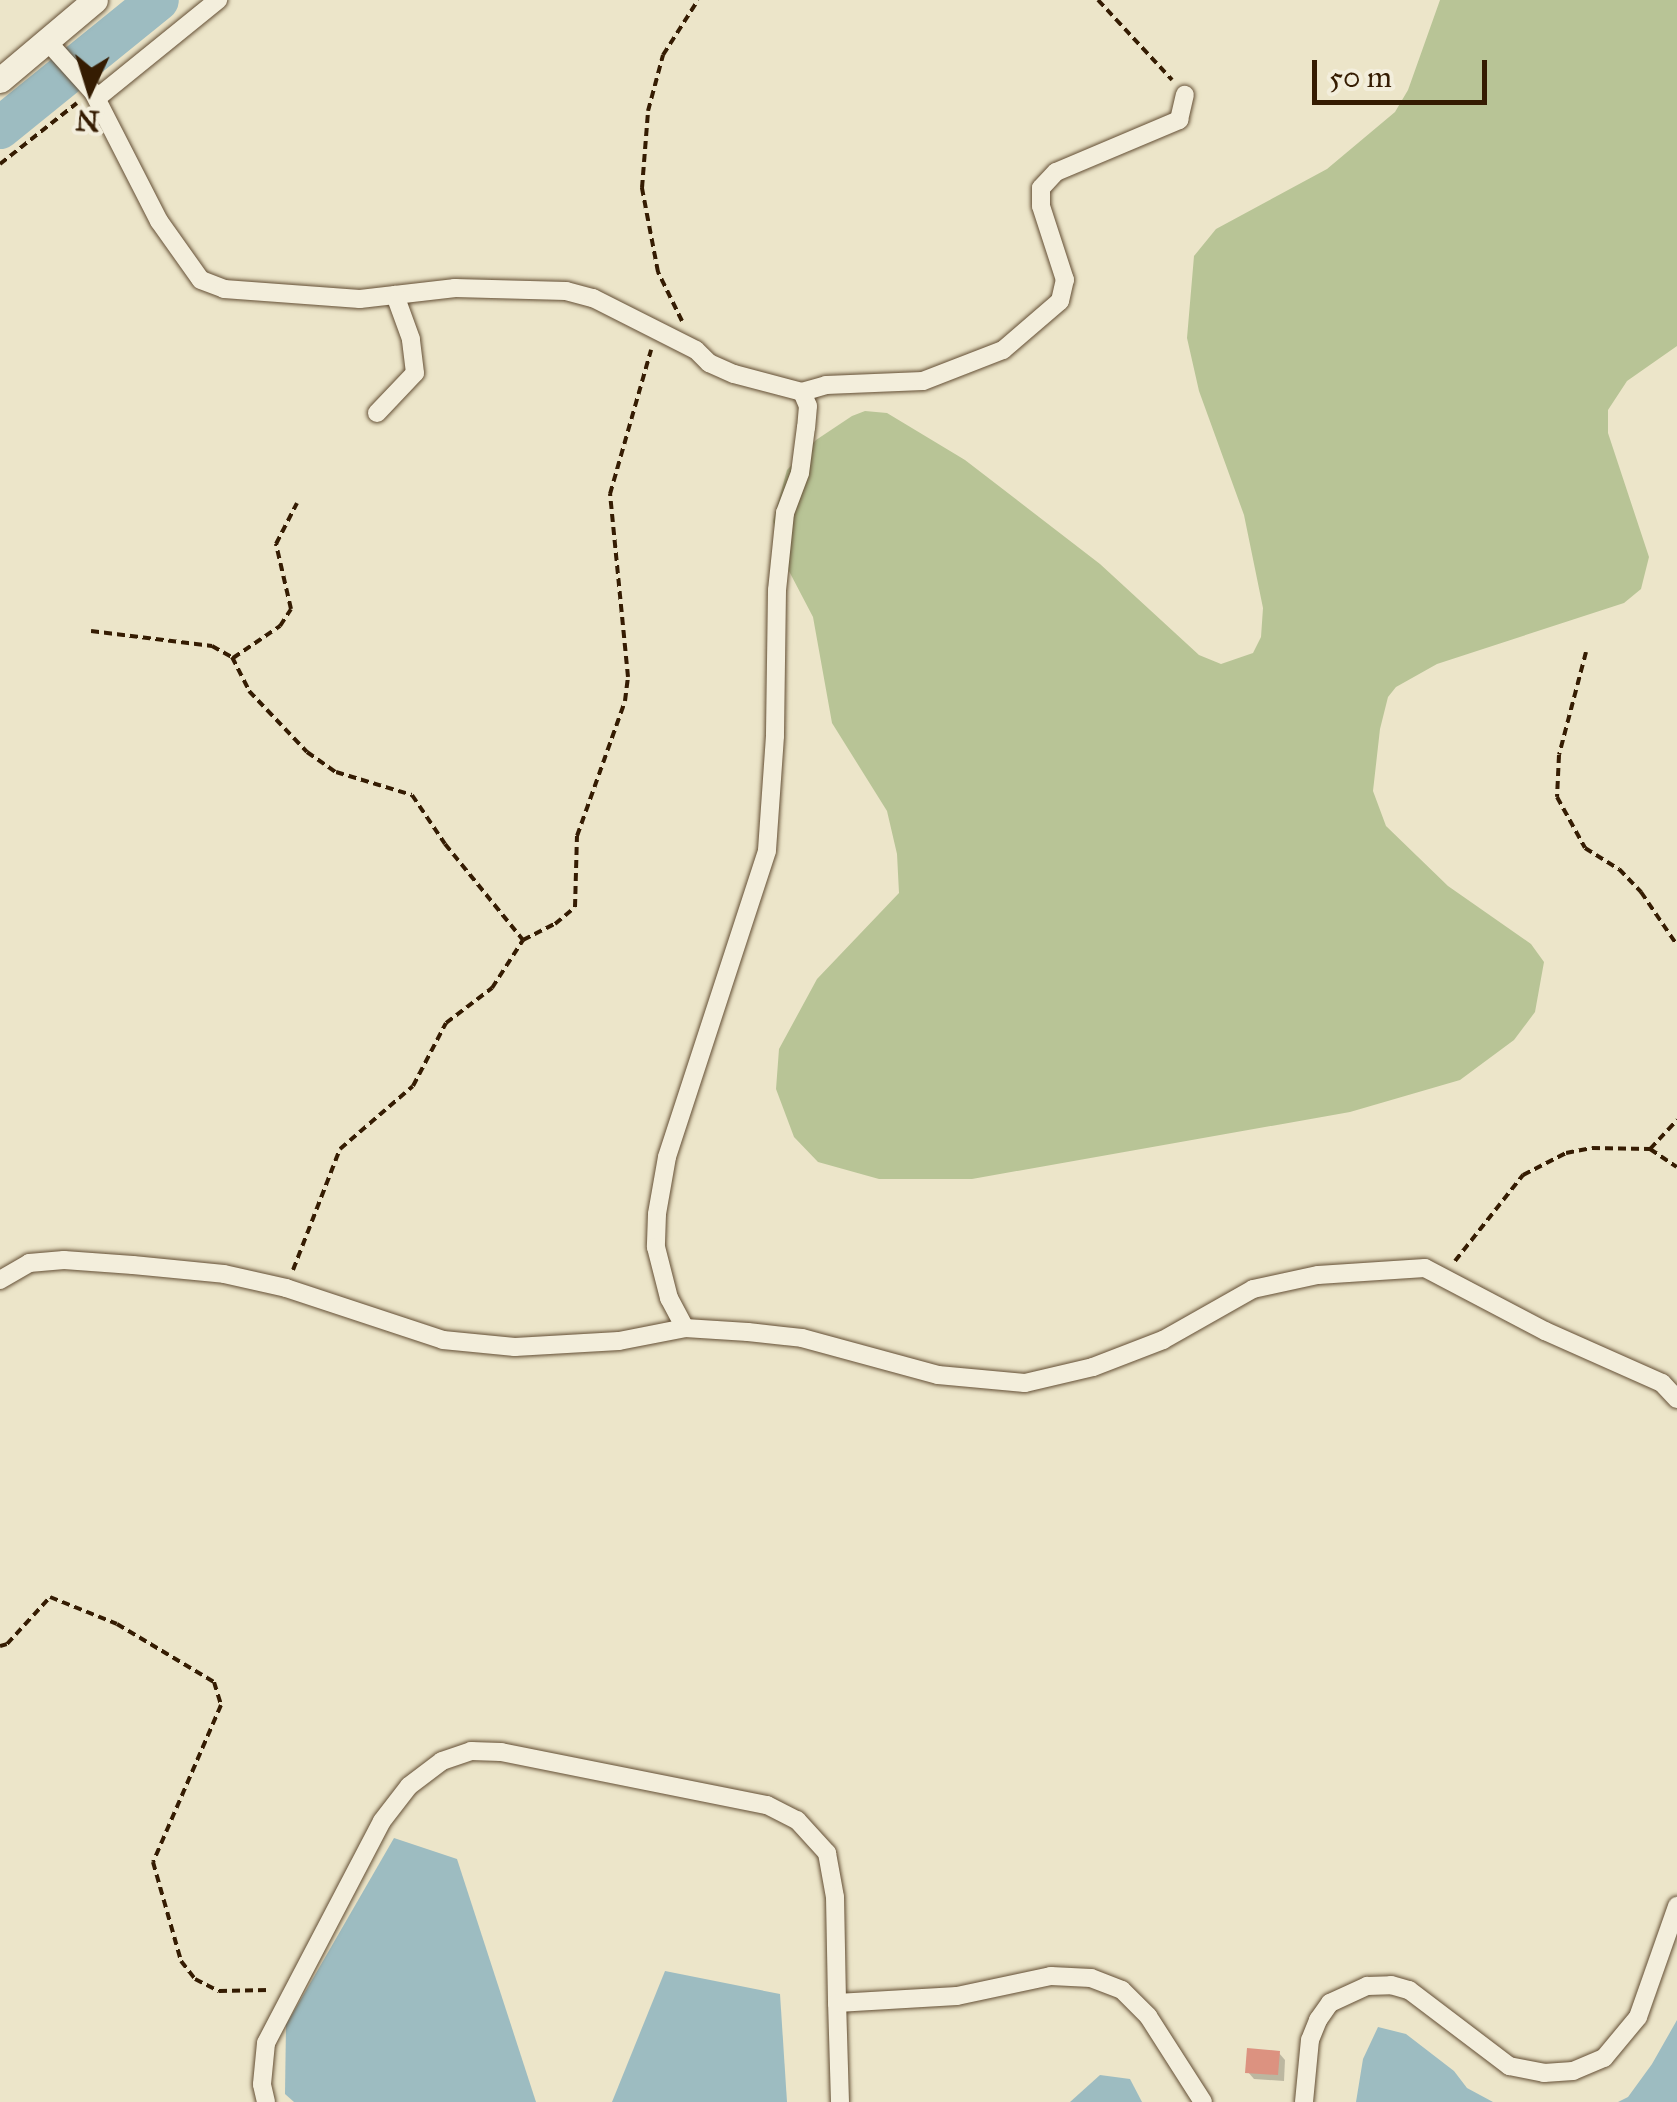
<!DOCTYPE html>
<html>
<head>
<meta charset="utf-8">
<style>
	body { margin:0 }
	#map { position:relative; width:1677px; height:2102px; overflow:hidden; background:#ece5c9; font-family:"IM FELL Great Primer",serif }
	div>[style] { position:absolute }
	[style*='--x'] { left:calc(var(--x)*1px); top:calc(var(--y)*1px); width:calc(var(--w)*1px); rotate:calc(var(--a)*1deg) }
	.green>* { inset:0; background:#b8c496 }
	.water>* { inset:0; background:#9dbcc1 }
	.shadow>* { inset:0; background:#0003 }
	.river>* { height:42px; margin:-21px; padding:0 21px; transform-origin:21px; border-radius:21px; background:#9dbcc1 }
	.building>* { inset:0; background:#dc9280 }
	.path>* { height:4px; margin-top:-2px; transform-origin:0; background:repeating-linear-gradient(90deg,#351c02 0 8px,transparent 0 13px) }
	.roads { filter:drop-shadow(0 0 2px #634e34) drop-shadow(0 0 2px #634e34) }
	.street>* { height:18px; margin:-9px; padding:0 9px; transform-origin:9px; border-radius:9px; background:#f3eedc }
	.secondary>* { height:25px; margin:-12.5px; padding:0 12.5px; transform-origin:12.5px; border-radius:12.5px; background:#f3eedc }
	span { translate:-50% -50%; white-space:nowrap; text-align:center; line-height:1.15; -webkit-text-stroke:8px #f3eedc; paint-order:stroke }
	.north { position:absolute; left:40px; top:40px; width:100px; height:100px; -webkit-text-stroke:8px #f3eedc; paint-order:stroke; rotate:184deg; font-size:28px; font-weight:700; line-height:40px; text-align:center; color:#351c02 }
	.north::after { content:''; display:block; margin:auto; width:35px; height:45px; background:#351c02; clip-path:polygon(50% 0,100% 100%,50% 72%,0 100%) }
	.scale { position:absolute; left:1312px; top:60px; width:175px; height:45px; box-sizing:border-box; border:5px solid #351c02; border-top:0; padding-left:12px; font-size:30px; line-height:35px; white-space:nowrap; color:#351c02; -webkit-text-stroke:8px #f3eedc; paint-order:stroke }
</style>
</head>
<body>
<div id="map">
	<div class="green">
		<div style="clip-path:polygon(1440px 0,1677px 0,1677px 346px,1627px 381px,1608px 410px,1608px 433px,1649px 557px,1641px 589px,1624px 603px,1437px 664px,1396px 687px,1388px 697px,1380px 729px,1373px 791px,1386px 826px,1448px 886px,1531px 944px,1544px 962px,1535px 1012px,1514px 1040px,1460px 1080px,1350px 1112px,972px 1179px,879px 1179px,818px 1162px,794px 1137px,776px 1089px,779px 1049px,817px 979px,899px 893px,897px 854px,887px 811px,832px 723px,813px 617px,779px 552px,773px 521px,787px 470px,816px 440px,852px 416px,865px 411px,887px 413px,965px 460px,1100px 564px,1199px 655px,1221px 664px,1253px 653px,1261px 637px,1263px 608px,1244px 515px,1199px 391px,1187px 338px,1194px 256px,1216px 229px,1327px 169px,1395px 112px,1408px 90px)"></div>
	</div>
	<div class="water">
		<div style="clip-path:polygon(394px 1838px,457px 1859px,536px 2102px,294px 2102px,285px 2094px,286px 2025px)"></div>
		<div style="clip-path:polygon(665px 1971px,780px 1994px,787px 2102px,612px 2102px)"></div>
		<div style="clip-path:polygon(1677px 2020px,1677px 2102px,1618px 2102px,1628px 2097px,1652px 2064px)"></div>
		<div style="clip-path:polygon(1378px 2027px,1406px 2034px,1454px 2071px,1467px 2088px,1493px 2102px,1356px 2102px,1363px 2059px)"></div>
		<div style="clip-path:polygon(1100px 2075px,1130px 2079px,1142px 2102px,1070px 2102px)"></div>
	</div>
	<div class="shadow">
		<div style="clip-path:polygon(1279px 2053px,1285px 2060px,1284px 2081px,1254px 2079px,1248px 2072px)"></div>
	</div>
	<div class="river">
		<div style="--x:0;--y:128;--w:203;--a:-39"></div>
	</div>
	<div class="building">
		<div style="clip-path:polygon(1247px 2048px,1280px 2051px,1278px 2075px,1245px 2073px)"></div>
	</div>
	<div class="path">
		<div style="--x:1098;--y:0;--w:109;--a:47.2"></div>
		<div style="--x:0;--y:164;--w:98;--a:-38.4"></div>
		<div style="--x:682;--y:321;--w:55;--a:-116.1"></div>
		<div style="--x:658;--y:272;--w:86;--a:-100.8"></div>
		<div style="--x:642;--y:188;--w:77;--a:-85.5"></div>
		<div style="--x:648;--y:111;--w:58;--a:-75"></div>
		<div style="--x:663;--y:55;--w:65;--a:-57.5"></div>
		<div style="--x:91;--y:631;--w:122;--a:7.1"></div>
		<div style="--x:212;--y:646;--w:23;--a:29"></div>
		<div style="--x:232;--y:657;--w:38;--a:63"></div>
		<div style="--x:249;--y:691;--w:84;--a:46.4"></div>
		<div style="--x:307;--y:752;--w:35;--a:35"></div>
		<div style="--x:336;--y:772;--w:79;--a:16.8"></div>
		<div style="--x:412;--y:795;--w:59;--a:56"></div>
		<div style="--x:445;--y:844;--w:124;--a:50.9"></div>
		<div style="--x:1586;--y:652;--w:106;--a:104.7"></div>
		<div style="--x:1559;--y:755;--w:42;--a:92.7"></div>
		<div style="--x:1557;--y:797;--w:58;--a:61.2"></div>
		<div style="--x:1585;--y:848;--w:40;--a:32"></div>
		<div style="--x:1619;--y:869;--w:32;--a:46"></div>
		<div style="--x:1641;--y:892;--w:64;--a:55.8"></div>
		<div style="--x:233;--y:658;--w:57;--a:-34.2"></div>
		<div style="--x:280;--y:626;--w:20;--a:-57"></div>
		<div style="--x:291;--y:609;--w:67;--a:-103"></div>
		<div style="--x:276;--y:544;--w:46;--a:-62.9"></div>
		<div style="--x:1650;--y:1149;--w:40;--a:-47"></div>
		<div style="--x:1455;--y:1261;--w:110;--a:-51.7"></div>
		<div style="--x:1523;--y:1175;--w:48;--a:-27.1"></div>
		<div style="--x:1566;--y:1153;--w:26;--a:-11"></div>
		<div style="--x:1592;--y:1148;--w:58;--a:1"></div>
		<div style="--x:1650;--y:1149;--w:32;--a:34"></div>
		<div style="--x:293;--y:1270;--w:130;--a:-68.8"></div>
		<div style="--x:340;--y:1149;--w:96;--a:-40.8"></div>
		<div style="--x:413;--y:1086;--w:71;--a:-62.4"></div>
		<div style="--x:446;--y:1023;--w:58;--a:-37.3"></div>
		<div style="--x:492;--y:988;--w:57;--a:-57.1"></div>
		<div style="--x:523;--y:940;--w:36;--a:-27"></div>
		<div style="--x:555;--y:924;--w:26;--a:-40"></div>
		<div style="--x:575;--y:907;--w:71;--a:-88.4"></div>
		<div style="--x:577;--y:836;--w:143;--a:-70.4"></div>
		<div style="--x:625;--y:701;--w:24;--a:-83"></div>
		<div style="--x:628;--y:677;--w:184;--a:-95.6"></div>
		<div style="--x:610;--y:494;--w:150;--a:-74.1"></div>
		<div style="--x:0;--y:1646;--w:7;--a:-16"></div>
		<div style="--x:7;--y:1644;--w:64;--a:-47.5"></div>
		<div style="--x:50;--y:1597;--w:72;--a:21.9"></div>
		<div style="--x:117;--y:1624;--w:113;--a:30.9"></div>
		<div style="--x:214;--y:1682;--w:24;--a:73"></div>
		<div style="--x:221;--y:1705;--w:171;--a:113.4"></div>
		<div style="--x:153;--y:1862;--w:103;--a:74.2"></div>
		<div style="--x:181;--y:1961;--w:23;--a:52"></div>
		<div style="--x:195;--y:1979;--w:27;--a:27"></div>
		<div style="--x:219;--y:1991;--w:51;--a:-1.1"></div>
	</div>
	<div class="roads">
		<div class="street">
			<div style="--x:47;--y:41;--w:69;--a:48"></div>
			<div style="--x:93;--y:92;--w:145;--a:62.9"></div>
			<div style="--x:159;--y:221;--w:72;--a:54.6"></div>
			<div style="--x:201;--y:280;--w:25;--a:21"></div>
			<div style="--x:224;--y:289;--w:136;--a:4.2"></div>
			<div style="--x:360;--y:299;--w:96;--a:-6.6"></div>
			<div style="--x:455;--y:288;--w:111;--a:1.5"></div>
			<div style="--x:566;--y:291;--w:28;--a:15"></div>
			<div style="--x:593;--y:298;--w:115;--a:26.8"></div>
			<div style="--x:696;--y:350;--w:18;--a:45"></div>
			<div style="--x:709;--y:363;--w:27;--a:24"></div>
			<div style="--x:734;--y:374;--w:70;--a:14.8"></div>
			<div style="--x:802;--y:392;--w:15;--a:67"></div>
			<div style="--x:808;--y:406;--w:21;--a:95"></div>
			<div style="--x:806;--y:427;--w:46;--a:97.4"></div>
			<div style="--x:800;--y:473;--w:43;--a:110.6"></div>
			<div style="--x:785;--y:513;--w:77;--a:95.9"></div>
			<div style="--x:777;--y:590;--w:146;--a:90.8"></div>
			<div style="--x:775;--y:736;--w:115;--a:94"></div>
			<div style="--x:767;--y:851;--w:322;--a:108.1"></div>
			<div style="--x:667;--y:1157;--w:58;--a:100"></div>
			<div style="--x:657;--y:1214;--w:33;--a:92"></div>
			<div style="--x:656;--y:1247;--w:53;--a:75.7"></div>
			<div style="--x:669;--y:1298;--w:34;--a:62"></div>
			<div style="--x:97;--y:98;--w:156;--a:-39"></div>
			<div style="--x:802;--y:392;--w:25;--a:-16"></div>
			<div style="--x:826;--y:385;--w:97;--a:-2.4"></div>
			<div style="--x:923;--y:381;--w:86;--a:-21.2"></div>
			<div style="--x:1003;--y:350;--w:75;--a:-40.7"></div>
			<div style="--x:1060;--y:301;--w:22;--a:-77"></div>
			<div style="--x:1065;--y:280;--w:78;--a:-108"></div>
			<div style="--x:1041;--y:206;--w:18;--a:-90"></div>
			<div style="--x:1041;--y:188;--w:22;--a:-47"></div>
			<div style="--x:1056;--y:172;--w:134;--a:-22.9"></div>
			<div style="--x:1179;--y:120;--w:26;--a:-77"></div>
			<div style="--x:377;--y:413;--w:55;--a:-46.5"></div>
			<div style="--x:415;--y:373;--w:34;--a:-97"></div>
			<div style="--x:411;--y:339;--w:47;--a:-110"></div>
			<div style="--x:0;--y:1280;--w:34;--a:-30"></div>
			<div style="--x:29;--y:1263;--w:35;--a:-5"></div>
			<div style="--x:64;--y:1260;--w:69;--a:4.1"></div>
			<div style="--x:133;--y:1265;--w:91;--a:5.6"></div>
			<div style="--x:224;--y:1274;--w:64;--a:12.7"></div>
			<div style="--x:286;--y:1288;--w:165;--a:18.3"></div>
			<div style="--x:443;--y:1340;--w:72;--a:5.6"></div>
			<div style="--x:515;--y:1347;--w:104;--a:-3.3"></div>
			<div style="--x:619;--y:1341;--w:67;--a:-11.1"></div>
			<div style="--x:685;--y:1328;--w:63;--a:3.6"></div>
			<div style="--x:748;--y:1332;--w:54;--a:6.3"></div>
			<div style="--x:802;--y:1338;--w:141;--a:15.2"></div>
			<div style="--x:938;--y:1375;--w:87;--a:5.3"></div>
			<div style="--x:1025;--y:1383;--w:70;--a:-13.2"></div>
			<div style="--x:1093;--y:1367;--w:75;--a:-21.1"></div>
			<div style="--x:1163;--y:1340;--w:103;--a:-29.5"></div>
			<div style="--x:1253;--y:1289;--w:66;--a:-12.2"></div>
			<div style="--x:1318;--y:1275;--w:107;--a:-3.7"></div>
			<div style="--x:1425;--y:1268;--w:136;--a:27.7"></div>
			<div style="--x:1545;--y:1331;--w:128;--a:24"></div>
			<div style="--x:1662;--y:1383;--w:22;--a:47"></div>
			<div style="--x:266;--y:2102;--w:18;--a:-103"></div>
			<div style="--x:262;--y:2084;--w:41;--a:-84.4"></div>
			<div style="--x:266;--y:2043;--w:250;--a:-62.4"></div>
			<div style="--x:382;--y:1821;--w:44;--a:-52.4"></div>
			<div style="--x:409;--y:1786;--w:41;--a:-37.1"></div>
			<div style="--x:442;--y:1761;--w:31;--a:-19"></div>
			<div style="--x:471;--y:1751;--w:30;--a:2"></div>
			<div style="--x:501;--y:1752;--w:271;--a:11.3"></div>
			<div style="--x:767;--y:1805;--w:34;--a:27"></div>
			<div style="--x:797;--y:1820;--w:45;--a:47.7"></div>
			<div style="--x:827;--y:1853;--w:45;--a:79.7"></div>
			<div style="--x:835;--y:1897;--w:106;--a:88.9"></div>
			<div style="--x:840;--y:2102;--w:99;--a:-91.7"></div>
			<div style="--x:837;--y:2003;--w:120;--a:-3.3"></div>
			<div style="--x:957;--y:1996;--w:96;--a:-12"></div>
			<div style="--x:1051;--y:1976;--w:40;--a:2.9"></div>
			<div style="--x:1091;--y:1978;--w:33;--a:21"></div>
			<div style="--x:1122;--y:1990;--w:37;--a:45"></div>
			<div style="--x:1148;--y:2016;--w:102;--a:57.4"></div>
			<div style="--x:1304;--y:2102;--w:62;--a:-84.5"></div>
			<div style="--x:1310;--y:2040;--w:22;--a:-68"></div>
			<div style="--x:1318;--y:2020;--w:21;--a:-55"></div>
			<div style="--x:1330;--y:2003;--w:41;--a:-24.7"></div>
			<div style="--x:1367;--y:1986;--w:24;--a:-2"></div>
			<div style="--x:1391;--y:1985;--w:19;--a:16"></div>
			<div style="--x:1409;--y:1990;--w:126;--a:37.2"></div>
			<div style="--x:1509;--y:2066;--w:36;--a:11"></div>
			<div style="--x:1544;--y:2073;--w:29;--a:-4"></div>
			<div style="--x:1573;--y:2071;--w:34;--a:-23"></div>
			<div style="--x:1604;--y:2058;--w:53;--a:-50.3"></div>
			<div style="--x:1638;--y:2017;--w:118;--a:-70.6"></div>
		</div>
		<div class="secondary">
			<div style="--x:0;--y:80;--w:124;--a:-40.1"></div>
		</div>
	</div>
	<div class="north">N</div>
	<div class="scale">50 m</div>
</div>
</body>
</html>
